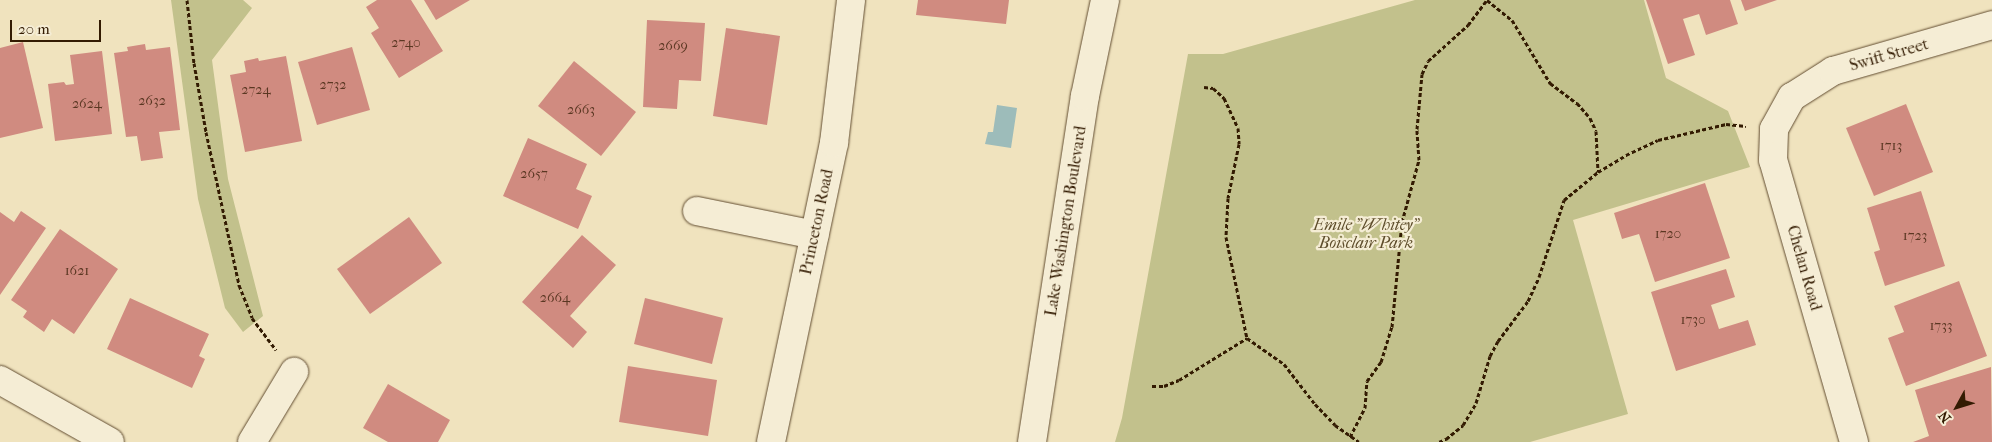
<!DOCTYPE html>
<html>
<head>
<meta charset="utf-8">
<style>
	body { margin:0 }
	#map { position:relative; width:1992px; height:442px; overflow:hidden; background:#f0e3be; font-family:"IM FELL French Canon",serif }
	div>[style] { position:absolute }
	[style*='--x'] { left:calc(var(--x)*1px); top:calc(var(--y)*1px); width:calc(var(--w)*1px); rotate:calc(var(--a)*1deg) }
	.green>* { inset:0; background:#c2c18c }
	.water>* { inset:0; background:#9dbcba }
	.building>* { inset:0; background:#d08b80 }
	.path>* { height:3px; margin-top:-1.5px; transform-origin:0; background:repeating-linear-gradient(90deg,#331b02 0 4px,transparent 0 6.5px) }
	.roads { filter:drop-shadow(0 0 1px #624d31) drop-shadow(0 0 1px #624d31) }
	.minor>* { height:28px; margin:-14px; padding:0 14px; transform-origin:14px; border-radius:14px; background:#f5edd5 }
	span { translate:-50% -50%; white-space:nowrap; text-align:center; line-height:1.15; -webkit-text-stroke:4.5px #f5edd5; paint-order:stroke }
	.number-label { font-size:14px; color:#5a3722 }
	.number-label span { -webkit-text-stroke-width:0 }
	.street-label { font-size:16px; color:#331b02 }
	.park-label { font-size:16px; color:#5e4d2b; font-style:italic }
	.north { position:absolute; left:1932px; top:382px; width:50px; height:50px; -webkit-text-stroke:4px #f5edd5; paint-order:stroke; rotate:231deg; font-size:14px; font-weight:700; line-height:20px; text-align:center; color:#331b02 }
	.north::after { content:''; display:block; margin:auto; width:18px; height:22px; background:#331b02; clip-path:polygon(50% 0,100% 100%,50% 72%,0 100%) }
	.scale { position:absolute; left:10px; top:20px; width:91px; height:22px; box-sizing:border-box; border:2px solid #331b02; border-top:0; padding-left:6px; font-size:15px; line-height:18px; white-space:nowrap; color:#331b02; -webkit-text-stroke:4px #f5edd5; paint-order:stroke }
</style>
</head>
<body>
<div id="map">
	<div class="green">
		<div style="clip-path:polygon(171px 0,243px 0,252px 8px,212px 60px,228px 179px,263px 316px,243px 332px,225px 308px,198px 199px)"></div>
		<div style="clip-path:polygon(1415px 0,1644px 0,1666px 78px,1728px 111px,1750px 167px,1573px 220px,1628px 414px,1530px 442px,1115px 442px,1122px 418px,1188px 54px,1223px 54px)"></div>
	</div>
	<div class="water">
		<div style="clip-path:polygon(997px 105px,1017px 108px,1011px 148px,985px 144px,988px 132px,993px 132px)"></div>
	</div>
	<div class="building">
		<div style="clip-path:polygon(377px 0,411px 0,443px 51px,399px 78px,371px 33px,379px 28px,366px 7px)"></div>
		<div style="clip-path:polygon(424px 0,470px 0,436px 20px)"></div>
		<div style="clip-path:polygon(918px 0,1009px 0,1006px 24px,916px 15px)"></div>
		<div style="clip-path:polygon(1646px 0,1730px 0,1738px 24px,1706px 35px,1699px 14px,1683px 19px,1695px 55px,1668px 64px)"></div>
		<div style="clip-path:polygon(1741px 0,1777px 0,1745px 11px)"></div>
		<div style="clip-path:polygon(647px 20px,705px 23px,701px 81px,679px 80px,677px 109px,643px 107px)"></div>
		<div style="clip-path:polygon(726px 28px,780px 36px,767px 125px,713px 116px)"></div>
		<div style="clip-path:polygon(23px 42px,43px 128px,0 138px,0 48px)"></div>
		<div style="clip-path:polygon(145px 44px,146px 50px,170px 47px,180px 130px,159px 132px,163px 158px,141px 161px,137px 136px,126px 137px,114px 53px,128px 51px,127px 47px)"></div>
		<div style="clip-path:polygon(352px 47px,370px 110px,317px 125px,298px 62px)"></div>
		<div style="clip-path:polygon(102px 51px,112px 134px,55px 141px,48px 84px,64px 82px,66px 85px,74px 84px,70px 55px)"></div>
		<div style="clip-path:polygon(286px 56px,302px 141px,245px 152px,230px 75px,246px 72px,244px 61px,258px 58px,259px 61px)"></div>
		<div style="clip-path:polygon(574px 61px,636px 112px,601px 156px,538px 106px)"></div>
		<div style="clip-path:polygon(1906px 104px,1933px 172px,1874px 196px,1846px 128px)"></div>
		<div style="clip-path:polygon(528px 138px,587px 164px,576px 189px,592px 196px,578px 229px,503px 196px)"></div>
		<div style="clip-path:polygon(1705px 183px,1730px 258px,1655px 282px,1639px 234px,1622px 239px,1614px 213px)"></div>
		<div style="clip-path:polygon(1921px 191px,1945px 266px,1885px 286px,1874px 252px,1880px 250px,1867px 208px)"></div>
		<div style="clip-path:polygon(21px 211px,46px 228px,0 295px,0 212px,14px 222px)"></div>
		<div style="clip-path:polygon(409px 217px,442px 263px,370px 314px,337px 269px)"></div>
		<div style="clip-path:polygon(60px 229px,118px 269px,74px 334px,52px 319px,44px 332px,23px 317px,27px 311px,11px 300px)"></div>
		<div style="clip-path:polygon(582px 235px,616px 265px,570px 316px,587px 332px,573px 348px,522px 302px)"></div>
		<div style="clip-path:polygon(1726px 269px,1735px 297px,1711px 305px,1719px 329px,1748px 320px,1756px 345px,1676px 371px,1651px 292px)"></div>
		<div style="clip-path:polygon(1959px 281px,1987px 356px,1906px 386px,1888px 338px,1904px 332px,1894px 306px)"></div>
		<div style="clip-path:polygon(130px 298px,209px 334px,199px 356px,205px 359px,192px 388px,107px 349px)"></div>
		<div style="clip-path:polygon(645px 298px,723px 318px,712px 364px,634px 344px)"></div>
		<div style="clip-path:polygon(628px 366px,717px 380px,708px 436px,619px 422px)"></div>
		<div style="clip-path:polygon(1991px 367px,1992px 442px,1913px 442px,1929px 436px,1915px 390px)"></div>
		<div style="clip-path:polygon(388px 384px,450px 420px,438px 442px,388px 442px,363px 428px)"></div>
	</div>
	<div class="path">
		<div style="--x:187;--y:0;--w:63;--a:83.7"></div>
		<div style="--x:194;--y:63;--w:70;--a:80.1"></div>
		<div style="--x:206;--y:132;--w:157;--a:77.8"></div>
		<div style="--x:239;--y:285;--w:35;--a:68"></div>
		<div style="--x:252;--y:318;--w:40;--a:53"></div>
		<div style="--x:1487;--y:0;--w:32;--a:39"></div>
		<div style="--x:1512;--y:20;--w:74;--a:58.9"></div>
		<div style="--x:1550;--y:83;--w:34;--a:37"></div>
		<div style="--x:1577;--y:103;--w:20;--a:49"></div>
		<div style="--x:1590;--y:118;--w:14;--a:65"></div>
		<div style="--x:1596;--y:131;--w:41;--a:87.2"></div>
		<div style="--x:1204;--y:87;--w:9;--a:6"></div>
		<div style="--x:1213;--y:88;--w:15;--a:42"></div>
		<div style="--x:1224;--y:98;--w:33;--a:65"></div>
		<div style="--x:1238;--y:128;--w:16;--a:86"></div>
		<div style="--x:1239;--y:144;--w:55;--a:101.5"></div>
		<div style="--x:1228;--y:198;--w:39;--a:93"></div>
		<div style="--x:1226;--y:237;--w:103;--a:78.3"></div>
		<div style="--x:1247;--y:338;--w:45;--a:35.1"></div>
		<div style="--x:1284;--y:364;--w:51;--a:52.2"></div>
		<div style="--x:1315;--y:404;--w:29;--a:46"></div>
		<div style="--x:1335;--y:425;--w:29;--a:35"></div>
		<div style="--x:1152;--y:386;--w:12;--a:0"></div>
		<div style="--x:1164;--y:386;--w:16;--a:-22"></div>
		<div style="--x:1179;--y:380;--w:80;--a:-31.7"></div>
		<div style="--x:1350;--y:437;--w:33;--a:-63"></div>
		<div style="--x:1365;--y:408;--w:27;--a:-86"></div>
		<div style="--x:1367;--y:381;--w:24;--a:-54"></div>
		<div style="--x:1381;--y:362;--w:37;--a:-73"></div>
		<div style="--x:1392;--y:327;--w:105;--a:-84.6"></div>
		<div style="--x:1402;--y:222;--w:64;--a:-74.7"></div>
		<div style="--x:1419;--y:160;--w:31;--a:-94"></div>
		<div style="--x:1417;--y:129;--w:55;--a:-84.8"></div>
		<div style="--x:1422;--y:74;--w:14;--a:-65"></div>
		<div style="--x:1428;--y:61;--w:54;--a:-42"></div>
		<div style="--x:1468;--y:25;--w:31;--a:-53"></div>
		<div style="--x:1439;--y:442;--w:8;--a:-23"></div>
		<div style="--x:1446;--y:439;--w:22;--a:-39"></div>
		<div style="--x:1463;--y:425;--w:26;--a:-59"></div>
		<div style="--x:1476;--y:403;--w:49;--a:-73.4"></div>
		<div style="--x:1490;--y:356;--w:17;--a:-62"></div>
		<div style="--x:1498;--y:341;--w:50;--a:-53.1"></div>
		<div style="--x:1528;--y:301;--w:26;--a:-65"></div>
		<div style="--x:1539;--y:277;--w:81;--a:-72"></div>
		<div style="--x:1564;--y:200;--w:44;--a:-39.5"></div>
		<div style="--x:1598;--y:172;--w:33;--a:-31"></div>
		<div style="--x:1626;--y:155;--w:35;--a:-25"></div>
		<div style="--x:1658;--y:140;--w:70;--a:-13.2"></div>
		<div style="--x:1726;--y:124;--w:20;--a:6"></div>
	</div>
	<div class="roads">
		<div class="minor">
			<div style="--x:697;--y:211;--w:120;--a:11.5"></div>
			<div style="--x:0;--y:380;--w:126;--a:29.4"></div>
			<div style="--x:252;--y:442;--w:82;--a:-59"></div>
			<div style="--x:771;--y:442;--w:306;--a:-78.1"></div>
			<div style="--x:834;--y:143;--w:144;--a:-83.2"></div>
			<div style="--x:1032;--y:442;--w:350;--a:-81.3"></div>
			<div style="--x:1085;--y:96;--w:98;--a:-78.2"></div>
			<div style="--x:1854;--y:442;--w:293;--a:-106"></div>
			<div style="--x:1773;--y:160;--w:31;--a:-88"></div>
			<div style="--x:1774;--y:129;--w:37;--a:-61"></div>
			<div style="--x:1792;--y:97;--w:49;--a:-32.4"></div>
			<div style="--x:1833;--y:71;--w:166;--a:-16.1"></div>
		</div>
	</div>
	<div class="number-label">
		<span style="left:406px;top:43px">2740</span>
		<span style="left:673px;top:46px">2669</span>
		<span style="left:333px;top:85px">2732</span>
		<span style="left:256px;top:90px">2724</span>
		<span style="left:152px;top:101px">2632</span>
		<span style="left:87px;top:104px">2624</span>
		<span style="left:581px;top:110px">2663</span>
		<span style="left:1891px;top:146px">1713</span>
		<span style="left:534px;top:174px">2657</span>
		<span style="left:1668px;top:234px">1720</span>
		<span style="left:1915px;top:236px">1723</span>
		<span style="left:77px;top:271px">1621</span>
		<span style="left:555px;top:298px">2664</span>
		<span style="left:1693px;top:320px">1730</span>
		<span style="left:1941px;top:326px">1733</span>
	</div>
	<div class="street-label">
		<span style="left:1889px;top:55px;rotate:-16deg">Swift Street</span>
		<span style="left:1066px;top:221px;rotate:-81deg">Lake Washington Boulevard</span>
		<span style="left:817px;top:222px;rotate:-78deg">Princeton Road</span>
		<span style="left:1804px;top:268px;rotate:74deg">Chelan Road</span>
	</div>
	<div class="park-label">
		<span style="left:1366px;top:234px">Emile "Whitey"<br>Boisclair Park</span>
	</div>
	<div class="north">N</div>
	<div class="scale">20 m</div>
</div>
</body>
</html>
